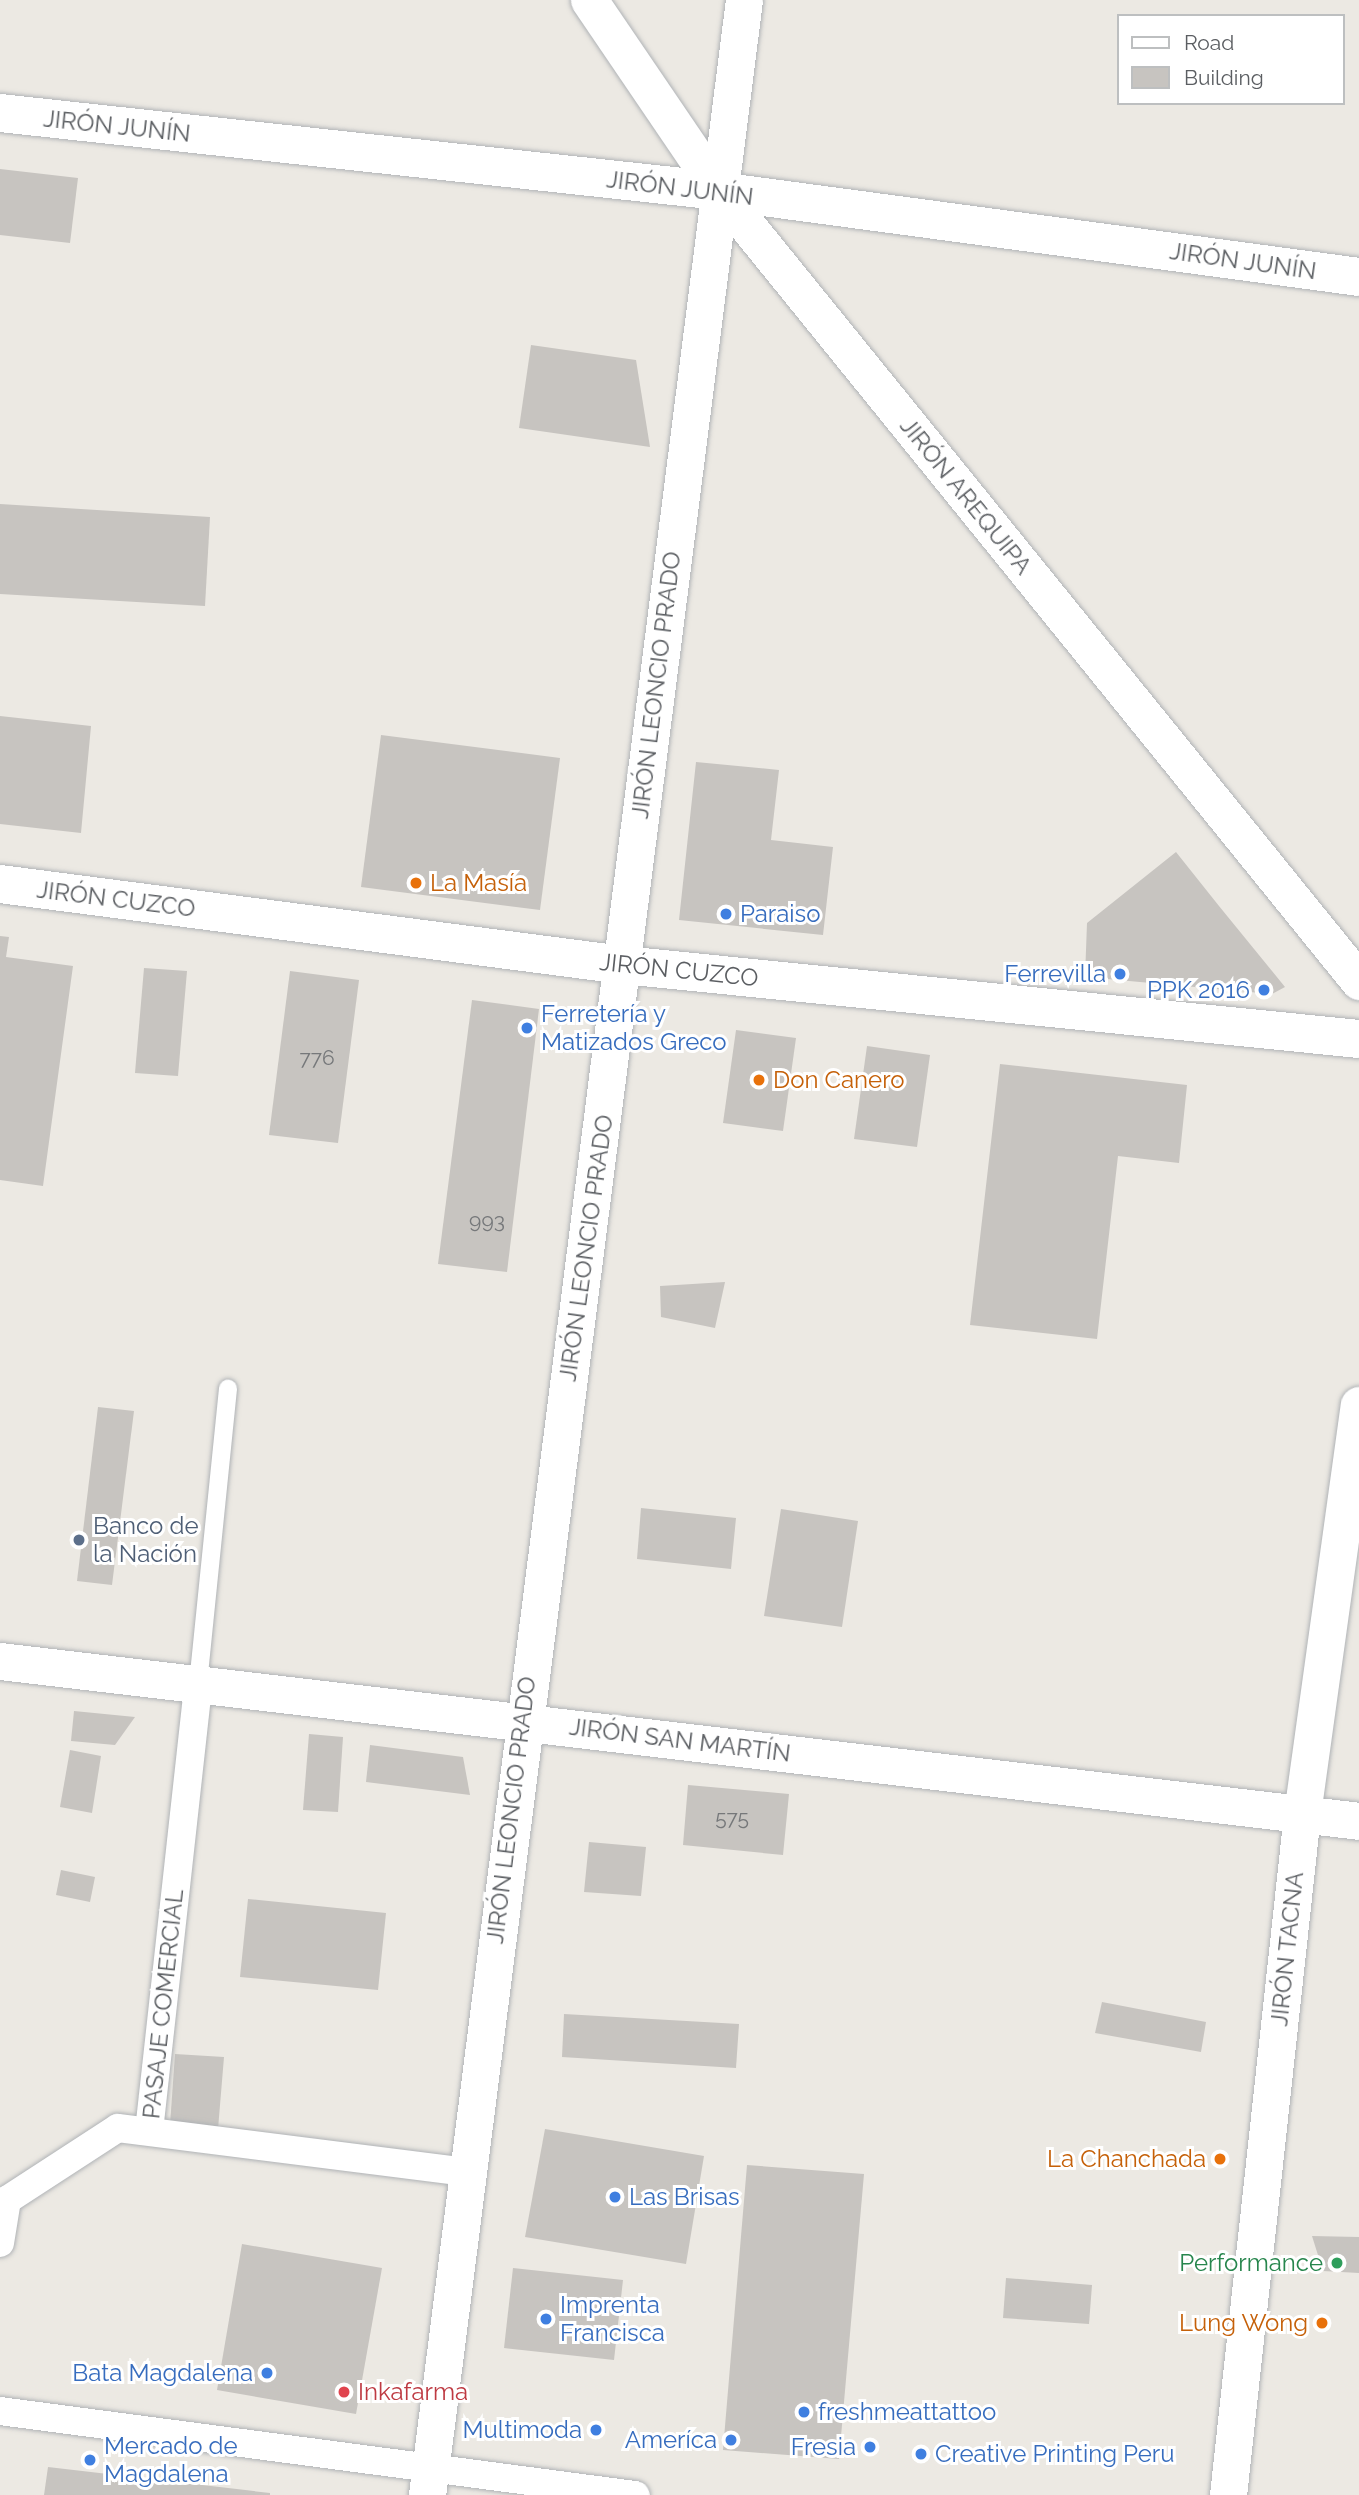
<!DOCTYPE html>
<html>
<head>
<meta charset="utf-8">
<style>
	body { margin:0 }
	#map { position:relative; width:1359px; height:2495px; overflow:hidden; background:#ece9e3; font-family:Raleway,sans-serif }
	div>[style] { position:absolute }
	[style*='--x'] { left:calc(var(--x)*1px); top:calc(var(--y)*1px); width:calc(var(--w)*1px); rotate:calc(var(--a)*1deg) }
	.building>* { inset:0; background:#c7c4c0 }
	.roads { filter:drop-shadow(0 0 2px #b0b3b6) drop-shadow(0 0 2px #b0b3b6) }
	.service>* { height:18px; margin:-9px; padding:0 9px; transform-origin:9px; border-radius:9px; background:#fff }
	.pedestrian>* { height:28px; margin:-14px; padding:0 14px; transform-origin:14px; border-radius:14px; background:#fff }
	.minor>* { height:37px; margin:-18.5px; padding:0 18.5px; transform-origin:18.5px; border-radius:18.5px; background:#fff }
	.tertiary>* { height:38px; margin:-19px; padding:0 19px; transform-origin:19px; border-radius:19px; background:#fff }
	.dots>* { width:19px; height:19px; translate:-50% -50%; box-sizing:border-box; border:4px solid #fff; border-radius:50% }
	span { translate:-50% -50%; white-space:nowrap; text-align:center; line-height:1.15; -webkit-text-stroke:6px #fff; paint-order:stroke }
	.number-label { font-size:21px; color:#76787a }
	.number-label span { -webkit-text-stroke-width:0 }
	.street-label { font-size:24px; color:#5b5e62 }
	.food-label { font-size:24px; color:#c56008 }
	.left { translate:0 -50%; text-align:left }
	.right { translate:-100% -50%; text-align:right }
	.shop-label { font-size:24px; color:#366cbe }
	.service-label { font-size:24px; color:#4e5e75 }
	.leisure-label { font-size:24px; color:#27864d }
	.health-label { font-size:24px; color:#be3a42 }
	.legend { position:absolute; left:1117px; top:14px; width:228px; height:91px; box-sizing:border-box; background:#fff; border:2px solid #bdbfc0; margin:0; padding:9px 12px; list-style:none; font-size:21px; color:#5b5e62 }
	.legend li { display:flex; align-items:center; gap:14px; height:35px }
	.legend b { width:35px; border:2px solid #bdbfc0 }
</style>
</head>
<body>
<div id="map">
	<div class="building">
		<div style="clip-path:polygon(0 169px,78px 178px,70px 243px,0 235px)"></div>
		<div style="clip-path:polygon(531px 345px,636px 360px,650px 447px,519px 428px)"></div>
		<div style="clip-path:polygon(0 504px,210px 517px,205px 606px,0 594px)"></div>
		<div style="clip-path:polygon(0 716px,91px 726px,81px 833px,0 824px)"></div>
		<div style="clip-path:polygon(381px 735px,560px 758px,540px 910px,361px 887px)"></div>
		<div style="clip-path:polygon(696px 762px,779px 770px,771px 840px,833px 847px,823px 935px,679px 920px)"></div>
		<div style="clip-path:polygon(1176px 852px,1219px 906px,1285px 987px,1272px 994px,1085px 977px,1087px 923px)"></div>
		<div style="clip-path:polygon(0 936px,9px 937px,6px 957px,73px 966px,43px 1186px,0 1180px)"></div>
		<div style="clip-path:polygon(144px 968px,187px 971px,178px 1076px,135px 1073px)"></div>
		<div style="clip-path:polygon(290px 971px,359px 980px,338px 1143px,269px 1135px)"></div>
		<div style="clip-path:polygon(472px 1000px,539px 1009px,507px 1272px,438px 1264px)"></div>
		<div style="clip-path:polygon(736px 1030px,796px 1038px,783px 1131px,723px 1123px)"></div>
		<div style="clip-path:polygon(867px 1046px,930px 1055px,917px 1147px,854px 1139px)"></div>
		<div style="clip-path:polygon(1000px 1064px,1187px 1085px,1179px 1163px,1118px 1156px,1097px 1339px,970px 1325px)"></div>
		<div style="clip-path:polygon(725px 1282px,715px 1328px,661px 1317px,660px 1286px)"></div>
		<div style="clip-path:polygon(98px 1407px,134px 1411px,112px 1585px,77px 1581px)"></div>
		<div style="clip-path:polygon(641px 1508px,736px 1518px,731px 1569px,637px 1559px)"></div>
		<div style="clip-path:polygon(781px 1509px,858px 1521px,842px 1627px,764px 1616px)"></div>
		<div style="clip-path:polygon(74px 1711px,135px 1717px,115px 1745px,71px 1741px)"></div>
		<div style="clip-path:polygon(309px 1734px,343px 1737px,338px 1812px,303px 1810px)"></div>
		<div style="clip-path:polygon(370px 1745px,463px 1757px,470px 1795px,366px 1782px)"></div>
		<div style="clip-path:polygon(70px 1750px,101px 1756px,92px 1813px,60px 1807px)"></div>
		<div style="clip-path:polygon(688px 1785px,789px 1794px,783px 1855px,683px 1845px)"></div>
		<div style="clip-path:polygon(589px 1842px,646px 1847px,641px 1896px,584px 1892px)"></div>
		<div style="clip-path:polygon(61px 1870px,95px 1877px,90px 1902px,56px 1895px)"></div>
		<div style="clip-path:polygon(248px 1899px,386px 1913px,378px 1990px,240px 1977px)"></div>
		<div style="clip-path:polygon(1102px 2002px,1206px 2022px,1201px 2052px,1095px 2033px)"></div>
		<div style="clip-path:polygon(564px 2014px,739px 2024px,736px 2068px,562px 2057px)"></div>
		<div style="clip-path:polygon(175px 2054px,224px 2057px,218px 2129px,170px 2125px)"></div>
		<div style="clip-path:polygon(545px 2129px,704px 2156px,686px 2264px,525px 2237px)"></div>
		<div style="clip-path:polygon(747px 2165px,864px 2174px,839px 2459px,723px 2450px)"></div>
		<div style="clip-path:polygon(1312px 2236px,1359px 2237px,1359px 2273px,1323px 2271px)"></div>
		<div style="clip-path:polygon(242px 2244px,382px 2268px,356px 2414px,217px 2390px)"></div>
		<div style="clip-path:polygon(513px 2268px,623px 2280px,614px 2360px,504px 2348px)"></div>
		<div style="clip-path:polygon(1006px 2278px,1092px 2285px,1089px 2324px,1003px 2318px)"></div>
		<div style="clip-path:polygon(48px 2467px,270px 2493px,270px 2495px,44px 2495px)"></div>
	</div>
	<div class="roads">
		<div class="service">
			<div style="--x:198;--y:1684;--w:297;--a:-84.2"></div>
		</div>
		<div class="pedestrian">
			<div style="--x:149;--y:2131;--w:450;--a:-83.7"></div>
			<div style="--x:0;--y:2243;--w:44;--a:-80.8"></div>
			<div style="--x:7;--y:2200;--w:132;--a:-33"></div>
			<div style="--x:118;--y:2128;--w:351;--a:7.2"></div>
			<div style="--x:0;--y:2411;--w:641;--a:7.54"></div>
		</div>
		<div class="minor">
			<div style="--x:589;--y:0;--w:231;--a:55.8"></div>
			<div style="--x:719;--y:191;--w:1017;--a:50.99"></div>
			<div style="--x:0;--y:1661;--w:1368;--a:6.71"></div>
			<div style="--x:427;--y:2495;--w:2515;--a:-82.76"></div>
			<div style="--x:1228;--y:2495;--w:685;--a:-83.8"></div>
			<div style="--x:1302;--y:1814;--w:413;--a:-82.1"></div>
		</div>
		<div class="tertiary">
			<div style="--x:0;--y:113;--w:723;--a:6.19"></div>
			<div style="--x:719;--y:191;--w:646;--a:7.65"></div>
			<div style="--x:0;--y:884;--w:628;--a:7.41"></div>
			<div style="--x:623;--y:965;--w:740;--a:5.74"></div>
		</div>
	</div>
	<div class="dots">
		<div style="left:416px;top:883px;background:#e8710a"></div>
		<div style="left:726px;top:914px;background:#3f7fe0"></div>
		<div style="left:1120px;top:974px;background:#3f7fe0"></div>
		<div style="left:1264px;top:990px;background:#3f7fe0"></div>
		<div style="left:527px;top:1028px;background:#3f7fe0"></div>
		<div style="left:759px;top:1080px;background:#e8710a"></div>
		<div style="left:79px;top:1540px;background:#5c6f8a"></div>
		<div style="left:1220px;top:2159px;background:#e8710a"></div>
		<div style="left:615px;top:2197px;background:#3f7fe0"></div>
		<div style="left:1337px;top:2263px;background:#2e9e5b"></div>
		<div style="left:546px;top:2319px;background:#3f7fe0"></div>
		<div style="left:1322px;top:2323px;background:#e8710a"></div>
		<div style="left:267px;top:2373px;background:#3f7fe0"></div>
		<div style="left:344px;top:2392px;background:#e0444e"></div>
		<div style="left:804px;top:2412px;background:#3f7fe0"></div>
		<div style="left:596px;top:2430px;background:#3f7fe0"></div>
		<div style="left:731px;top:2440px;background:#3f7fe0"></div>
		<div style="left:870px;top:2447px;background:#3f7fe0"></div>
		<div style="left:921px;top:2454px;background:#3f7fe0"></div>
		<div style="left:90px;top:2460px;background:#3f7fe0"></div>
	</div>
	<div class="number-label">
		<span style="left:317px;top:1058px">776</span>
		<span style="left:487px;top:1221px">993</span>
		<span style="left:732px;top:1818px">575</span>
	</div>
	<div class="street-label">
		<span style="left:117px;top:126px;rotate:6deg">JIRÓN JUNÍN</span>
		<span style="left:680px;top:188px;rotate:7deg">JIRÓN JUNÍN</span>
		<span style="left:1243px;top:261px;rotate:8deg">JIRÓN JUNÍN</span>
		<span style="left:966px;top:496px;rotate:51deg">JIRÓN AREQUIPA</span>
		<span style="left:656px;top:685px;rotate:-83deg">JIRÓN LEONCIO PRADO</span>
		<span style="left:116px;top:899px;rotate:7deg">JIRÓN CUZCO</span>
		<span style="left:679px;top:970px;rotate:6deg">JIRÓN CUZCO</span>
		<span style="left:586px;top:1248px;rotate:-82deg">JIRÓN LEONCIO PRADO</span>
		<span style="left:680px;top:1740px;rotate:7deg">JIRÓN SAN MARTÍN</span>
		<span style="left:511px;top:1810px;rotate:-83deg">JIRÓN LEONCIO PRADO</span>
		<span style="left:1287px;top:1949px;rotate:-84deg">JIRÓN TACNA</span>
		<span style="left:163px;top:2004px;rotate:-84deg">PASAJE COMERCIAL</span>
	</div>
	<div class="food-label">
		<span class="left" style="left:430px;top:883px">La Masía</span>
		<span class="left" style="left:773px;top:1080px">Don Canero</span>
		<span class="right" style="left:1206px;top:2159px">La Chanchada</span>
		<span class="right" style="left:1308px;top:2323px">Lung Wong</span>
	</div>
	<div class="shop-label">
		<span class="left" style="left:740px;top:914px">Paraiso</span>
		<span class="right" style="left:1106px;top:974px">Ferrevilla</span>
		<span class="right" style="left:1250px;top:990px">PPK 2016</span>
		<span class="left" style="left:541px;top:1028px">Ferretería y<br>Matizados Greco</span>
		<span class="left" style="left:629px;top:2197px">Las Brisas</span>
		<span class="left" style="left:560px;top:2319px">Imprenta<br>Francisca</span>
		<span class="right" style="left:253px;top:2373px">Bata Magdalena</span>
		<span class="left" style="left:818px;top:2412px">freshmeattattoo</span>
		<span class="right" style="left:582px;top:2430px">Multimoda</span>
		<span class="right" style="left:717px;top:2440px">Ameríca</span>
		<span class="left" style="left:104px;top:2460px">Mercado de<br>Magdalena</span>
		<span class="right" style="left:856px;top:2447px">Fresia</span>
		<span class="left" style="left:935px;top:2454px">Creative Printing Peru</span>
	</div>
	<div class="service-label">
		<span class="left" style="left:93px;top:1540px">Banco de<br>la Nación</span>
	</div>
	<div class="leisure-label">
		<span class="right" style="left:1323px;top:2263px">Performance</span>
	</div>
	<div class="health-label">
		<span class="left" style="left:358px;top:2392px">Inkafarma</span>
	</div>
	<ul class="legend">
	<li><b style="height:9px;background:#fff"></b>Road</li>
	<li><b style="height:19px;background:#c7c4c0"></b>Building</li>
	</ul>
</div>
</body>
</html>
